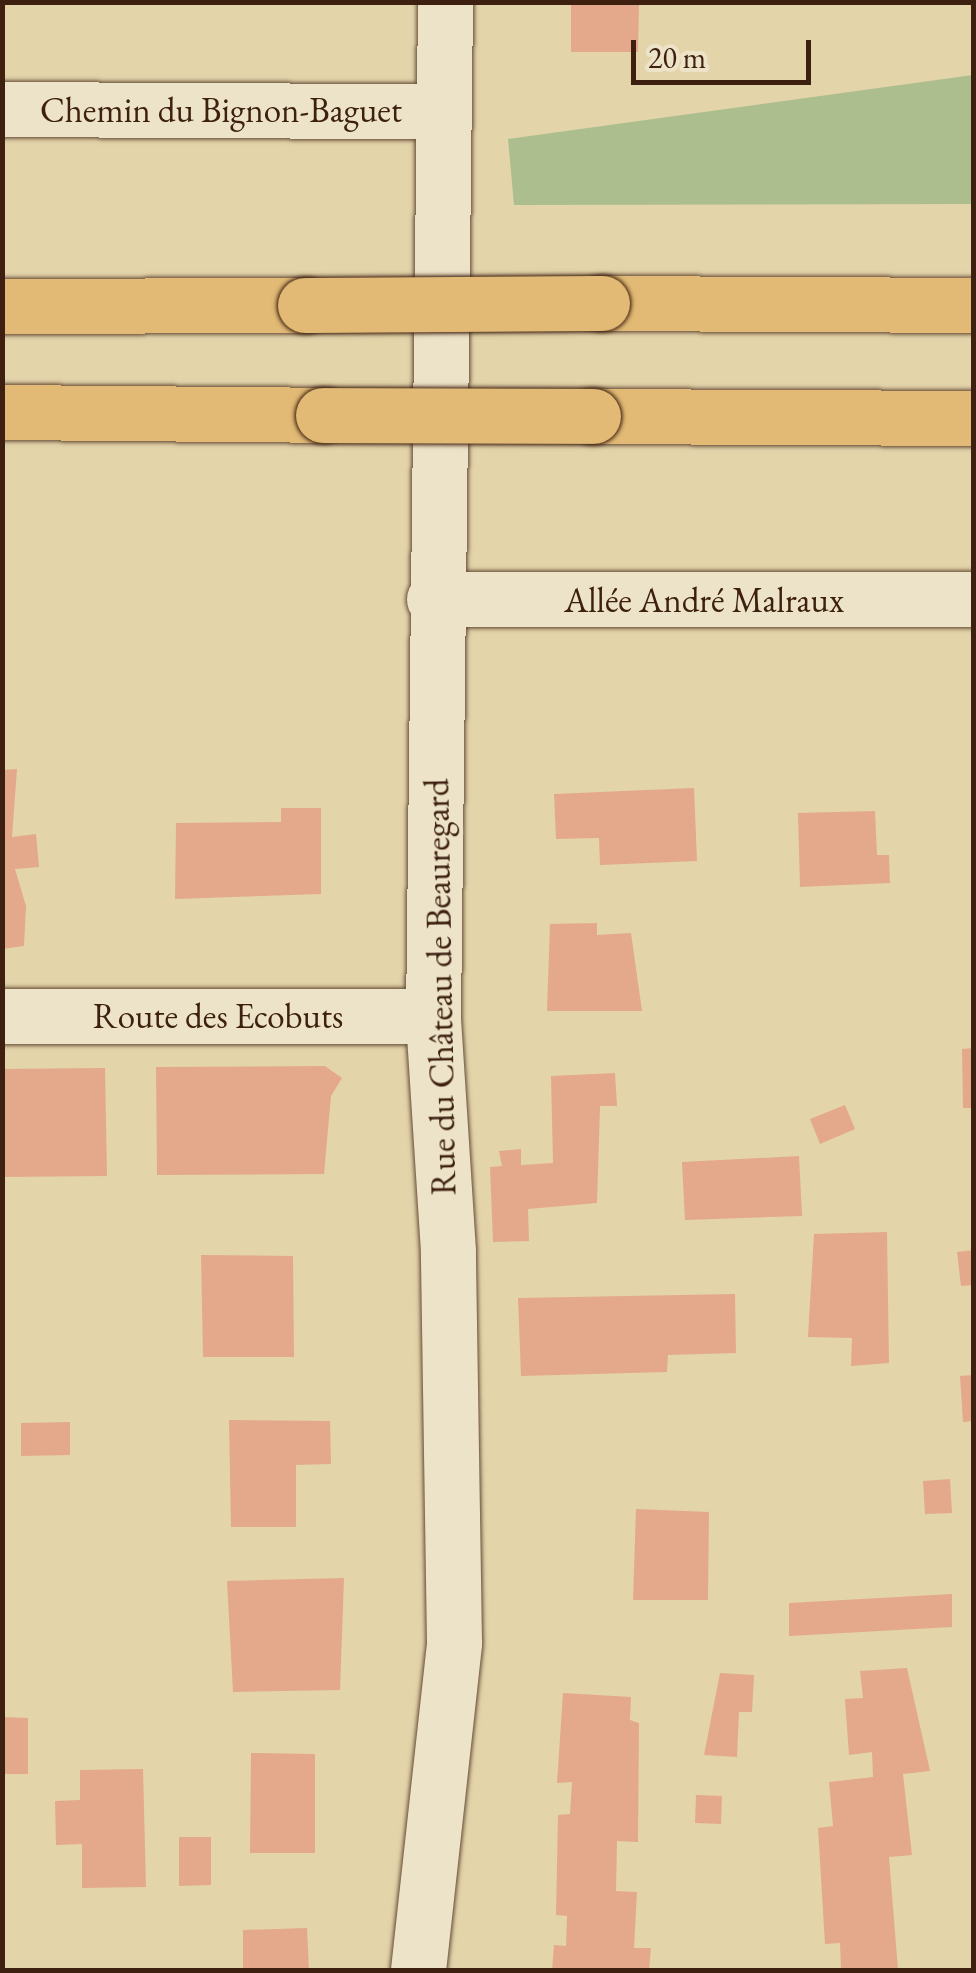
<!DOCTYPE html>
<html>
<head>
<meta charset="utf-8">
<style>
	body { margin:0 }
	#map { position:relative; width:976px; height:1973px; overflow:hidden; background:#e3d4aa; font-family:"EB Garamond",serif }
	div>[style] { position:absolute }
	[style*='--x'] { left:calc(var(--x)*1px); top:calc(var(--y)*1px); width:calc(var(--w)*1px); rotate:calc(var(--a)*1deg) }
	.green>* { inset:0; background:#adbe8e }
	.building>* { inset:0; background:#e4a98a }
	.roads { filter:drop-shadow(0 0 2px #664d36) drop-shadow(0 0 2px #664d36) }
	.street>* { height:55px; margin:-27.5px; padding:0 27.5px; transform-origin:27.5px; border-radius:27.5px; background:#ede3c8 }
	.secondary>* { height:55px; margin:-27.5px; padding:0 27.5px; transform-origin:27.5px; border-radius:27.5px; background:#ede3c8 }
	.highway>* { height:55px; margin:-27.5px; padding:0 27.5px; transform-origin:27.5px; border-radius:27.5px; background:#e2ba75 }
	.bridges { filter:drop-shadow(0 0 2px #3d2010) drop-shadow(0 0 2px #3d2010) }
	.highway-bridge>* { height:55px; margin:-27.5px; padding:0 27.5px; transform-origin:27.5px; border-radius:27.5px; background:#e2ba75 }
	span { translate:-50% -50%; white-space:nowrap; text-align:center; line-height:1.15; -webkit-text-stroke:8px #ede3c8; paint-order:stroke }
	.street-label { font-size:35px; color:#3d2010 }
	.frame { position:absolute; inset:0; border:5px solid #3d2010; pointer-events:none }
	.scale { position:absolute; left:631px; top:40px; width:180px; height:45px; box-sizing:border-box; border:5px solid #3d2010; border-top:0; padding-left:12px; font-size:30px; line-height:35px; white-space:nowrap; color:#3d2010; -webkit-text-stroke:8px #ede3c8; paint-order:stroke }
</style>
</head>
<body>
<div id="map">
	<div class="green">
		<div style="clip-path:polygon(973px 75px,973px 204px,514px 205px,508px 139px)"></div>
	</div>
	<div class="building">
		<div style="clip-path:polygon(571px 3px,639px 3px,638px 52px,571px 52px)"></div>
		<div style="clip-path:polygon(17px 769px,12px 837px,36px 834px,39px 867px,15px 869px,26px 906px,24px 946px,2px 949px,2px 770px)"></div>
		<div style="clip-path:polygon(694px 788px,697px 861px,600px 865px,599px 838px,556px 839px,554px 794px)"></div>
		<div style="clip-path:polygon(281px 808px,321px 808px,321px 894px,175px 899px,176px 823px,281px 822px)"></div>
		<div style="clip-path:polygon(875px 811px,877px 855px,889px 855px,890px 883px,800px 887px,798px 813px)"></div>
		<div style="clip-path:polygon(597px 923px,597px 935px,631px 933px,642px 1011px,547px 1011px,550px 924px)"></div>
		<div style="clip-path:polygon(974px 1048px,974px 1108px,963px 1108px,962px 1049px)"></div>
		<div style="clip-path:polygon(325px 1066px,342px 1078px,331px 1096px,324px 1174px,157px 1175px,156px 1067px)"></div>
		<div style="clip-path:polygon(105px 1068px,107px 1176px,2px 1177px,2px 1069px)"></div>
		<div style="clip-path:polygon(615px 1073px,617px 1106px,600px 1106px,597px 1203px,528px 1209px,529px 1241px,493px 1242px,490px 1167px,502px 1166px,499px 1151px,521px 1149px,521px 1165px,553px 1163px,551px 1076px)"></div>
		<div style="clip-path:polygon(845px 1105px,855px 1129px,820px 1144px,810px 1119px)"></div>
		<div style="clip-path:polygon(799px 1156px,802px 1216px,685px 1220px,682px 1162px)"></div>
		<div style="clip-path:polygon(887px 1232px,889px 1363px,851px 1366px,852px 1338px,808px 1337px,814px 1234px)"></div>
		<div style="clip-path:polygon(974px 1250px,974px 1285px,961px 1286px,957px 1252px)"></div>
		<div style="clip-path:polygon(201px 1255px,293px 1256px,294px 1357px,203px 1357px)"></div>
		<div style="clip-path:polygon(735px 1294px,736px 1353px,668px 1355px,667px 1372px,521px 1376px,518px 1298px)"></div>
		<div style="clip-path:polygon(974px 1375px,974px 1421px,963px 1422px,960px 1376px)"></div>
		<div style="clip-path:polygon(229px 1420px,330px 1421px,331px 1464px,296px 1465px,296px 1527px,231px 1527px)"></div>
		<div style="clip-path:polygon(70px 1422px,70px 1455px,21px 1456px,21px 1423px)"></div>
		<div style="clip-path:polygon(950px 1479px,952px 1513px,925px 1514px,923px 1481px)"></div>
		<div style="clip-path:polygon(636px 1509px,709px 1512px,708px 1600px,633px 1600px)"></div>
		<div style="clip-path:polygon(344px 1578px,340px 1690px,233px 1692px,227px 1581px)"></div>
		<div style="clip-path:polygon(952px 1594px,952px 1627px,789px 1636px,789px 1603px)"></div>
		<div style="clip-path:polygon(907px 1668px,930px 1771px,903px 1774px,912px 1855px,889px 1857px,898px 1970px,841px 1970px,840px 1943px,825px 1944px,818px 1828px,833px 1826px,829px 1782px,873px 1777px,872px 1752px,849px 1755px,845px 1699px,863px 1698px,860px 1671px)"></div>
		<div style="clip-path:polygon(720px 1673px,754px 1675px,752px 1712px,739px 1712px,737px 1757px,704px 1755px)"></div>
		<div style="clip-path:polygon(563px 1693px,631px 1697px,630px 1720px,639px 1723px,638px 1842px,617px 1841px,616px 1891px,637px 1892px,634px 1948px,651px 1948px,649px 1970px,552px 1970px,554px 1945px,566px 1946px,567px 1916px,556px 1915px,558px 1815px,570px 1814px,572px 1782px,557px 1783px)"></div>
		<div style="clip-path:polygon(2px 1717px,28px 1718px,28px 1774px,2px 1774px)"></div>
		<div style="clip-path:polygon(251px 1753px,315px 1754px,315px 1853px,250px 1853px)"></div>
		<div style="clip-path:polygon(143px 1769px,146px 1887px,82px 1888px,82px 1844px,56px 1845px,55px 1801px,80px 1800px,80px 1770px)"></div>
		<div style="clip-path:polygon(696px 1795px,722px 1796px,721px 1824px,695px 1823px)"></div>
		<div style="clip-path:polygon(179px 1837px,211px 1837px,211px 1885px,179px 1886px)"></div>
		<div style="clip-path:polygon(307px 1928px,309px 1970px,243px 1970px,243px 1930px)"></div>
	</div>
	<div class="roads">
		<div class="street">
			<div style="--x:2;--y:109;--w:437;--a:0.3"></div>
			<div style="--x:434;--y:599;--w:540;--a:0"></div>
			<div style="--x:2;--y:1016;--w:431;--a:0"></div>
		</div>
		<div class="secondary">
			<div style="--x:418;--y:1970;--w:330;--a:-83.7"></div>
			<div style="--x:454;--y:1642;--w:391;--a:-90.9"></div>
			<div style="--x:448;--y:1251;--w:235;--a:-93.7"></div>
			<div style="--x:433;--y:1016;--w:1014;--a:-89.32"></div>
		</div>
		<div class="highway">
			<div style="--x:602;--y:303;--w:372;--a:0.3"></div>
			<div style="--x:2;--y:306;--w:303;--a:-0.2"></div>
			<div style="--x:2;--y:412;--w:321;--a:0.5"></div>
			<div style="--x:593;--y:416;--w:381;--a:0.3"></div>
		</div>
	</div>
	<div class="bridges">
		<div class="highway-bridge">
			<div style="--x:305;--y:305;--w:297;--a:-0.4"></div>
			<div style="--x:323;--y:415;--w:270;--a:0.2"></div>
		</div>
	</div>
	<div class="street-label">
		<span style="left:221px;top:110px">Chemin du Bignon-Baguet</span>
		<span style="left:704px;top:600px">Allée André Malraux</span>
		<span style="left:440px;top:987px;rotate:-91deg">Rue du Château de Beauregard</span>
		<span style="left:218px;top:1016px">Route des Ecobuts</span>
	</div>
	<div class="frame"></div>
	<div class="scale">20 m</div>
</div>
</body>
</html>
